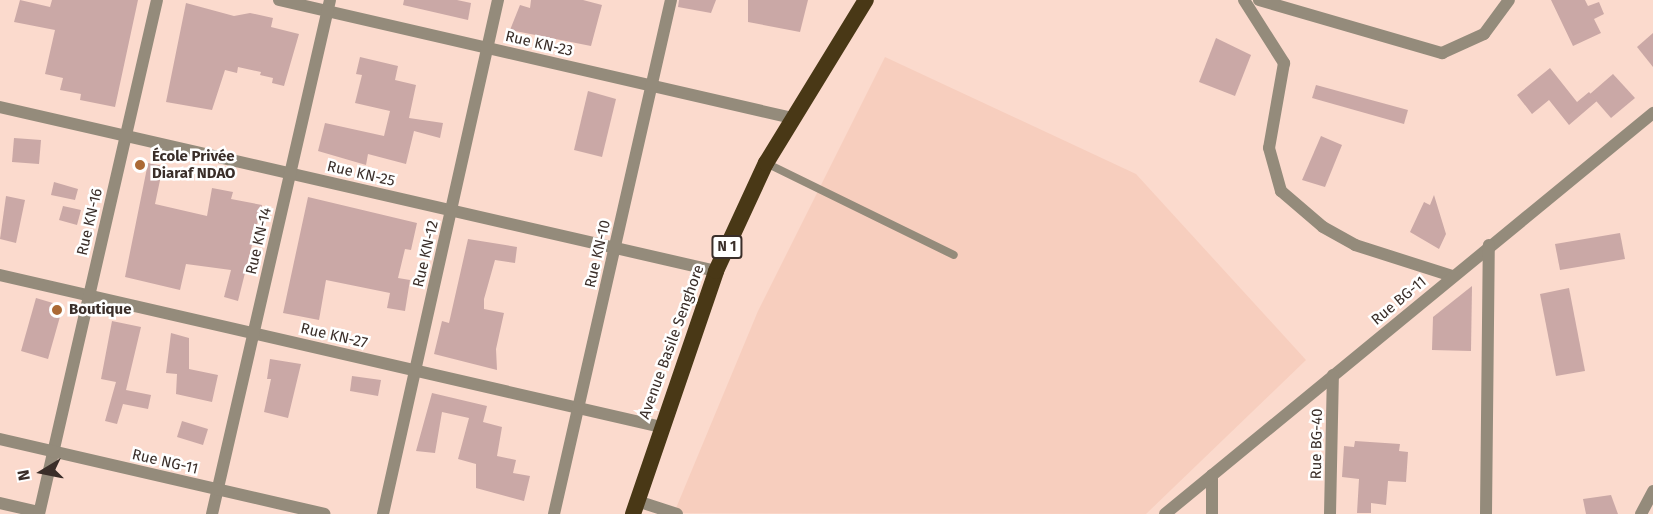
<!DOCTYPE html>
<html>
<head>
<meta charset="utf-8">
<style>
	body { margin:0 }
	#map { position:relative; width:1653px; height:514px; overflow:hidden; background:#fbdacd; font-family:"Fira Sans",sans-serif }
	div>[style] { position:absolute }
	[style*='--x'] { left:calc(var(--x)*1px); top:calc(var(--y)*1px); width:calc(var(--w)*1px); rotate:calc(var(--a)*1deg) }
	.built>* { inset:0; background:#f7cebe }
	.building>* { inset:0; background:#caa8a6 }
	.service>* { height:8px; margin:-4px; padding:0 4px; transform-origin:4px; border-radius:4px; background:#948b7b }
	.minor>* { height:12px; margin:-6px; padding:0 6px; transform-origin:6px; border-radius:6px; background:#948b7b }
	.tertiary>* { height:12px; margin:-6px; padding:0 6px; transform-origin:6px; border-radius:6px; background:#948b7b }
	.trunk>* { height:16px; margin:-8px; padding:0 8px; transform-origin:8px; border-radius:8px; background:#493816 }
	.dots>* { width:16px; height:16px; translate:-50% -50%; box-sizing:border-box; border:3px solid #fff; border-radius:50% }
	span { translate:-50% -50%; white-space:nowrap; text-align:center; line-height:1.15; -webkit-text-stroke:5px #fff; paint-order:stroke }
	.shield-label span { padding:2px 4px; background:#fff; border:2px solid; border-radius:4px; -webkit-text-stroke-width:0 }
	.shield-label { font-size:14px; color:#3a2e29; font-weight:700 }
	.street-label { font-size:15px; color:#3a2e29 }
	.poi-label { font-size:15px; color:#3a2e29; font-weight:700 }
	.left { translate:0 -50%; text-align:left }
	.north { position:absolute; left:12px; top:442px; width:60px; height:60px; -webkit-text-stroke:4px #fff; paint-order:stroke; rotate:260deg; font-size:16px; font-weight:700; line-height:24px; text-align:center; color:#3a2e29 }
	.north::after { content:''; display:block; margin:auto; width:21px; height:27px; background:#3a2e29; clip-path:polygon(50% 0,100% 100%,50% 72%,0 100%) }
</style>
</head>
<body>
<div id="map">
	<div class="built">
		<div style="clip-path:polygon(885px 57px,1136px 174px,1306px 360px,1146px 514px,674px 513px,758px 311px)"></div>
	</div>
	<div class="building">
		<div style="clip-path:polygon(20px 0,50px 7px,52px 0,138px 0,115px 107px,80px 100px,81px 94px,60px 90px,63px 78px,45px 74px,55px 30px,14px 22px)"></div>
		<div style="clip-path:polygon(404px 0,457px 0,471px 3px,468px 20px,403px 5px)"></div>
		<div style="clip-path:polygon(531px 0,583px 0,602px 5px,591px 46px,510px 30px,520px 5px,530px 8px)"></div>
		<div style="clip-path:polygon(679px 0,716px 0,711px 13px,678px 7px)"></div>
		<div style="clip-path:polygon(748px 0,808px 0,800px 32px,748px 22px)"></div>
		<div style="clip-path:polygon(1551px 0,1585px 0,1588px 6px,1599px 2px,1604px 14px,1594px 19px,1601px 33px,1573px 46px)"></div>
		<div style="clip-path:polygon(186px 3px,234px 16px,250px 13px,273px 18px,271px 27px,299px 34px,284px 86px,272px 83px,273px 78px,260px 75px,261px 72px,238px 67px,237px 73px,225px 70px,212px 110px,166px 102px)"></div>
		<div style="clip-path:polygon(1653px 33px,1653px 67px,1637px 47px)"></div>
		<div style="clip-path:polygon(1216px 38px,1251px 55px,1235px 96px,1199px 82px)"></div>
		<div style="clip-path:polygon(360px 57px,398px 66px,395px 80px,416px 85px,409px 118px,443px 123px,440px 138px,414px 131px,406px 164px,368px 154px,366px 165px,318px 151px,325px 123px,384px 136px,390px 111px,355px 103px,362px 75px,356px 74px)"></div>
		<div style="clip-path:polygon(1550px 68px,1577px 102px,1589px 92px,1597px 101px,1569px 125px,1549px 100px,1532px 114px,1517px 95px)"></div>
		<div style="clip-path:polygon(1613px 74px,1635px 98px,1611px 118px,1590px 94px)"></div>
		<div style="clip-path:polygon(1316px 85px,1408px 110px,1404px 124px,1312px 98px)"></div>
		<div style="clip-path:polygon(588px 91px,616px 99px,602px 157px,574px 150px)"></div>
		<div style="clip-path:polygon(1321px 136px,1342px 145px,1325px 187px,1302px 180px)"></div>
		<div style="clip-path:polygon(14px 138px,41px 140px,39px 164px,12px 162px)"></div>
		<div style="clip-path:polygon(148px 163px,163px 166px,155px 204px,207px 216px,212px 188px,233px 192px,231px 199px,262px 205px,238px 301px,224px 297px,231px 270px,186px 264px,180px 290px,125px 277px)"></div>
		<div style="clip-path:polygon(54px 182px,78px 189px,75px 200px,51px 195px)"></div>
		<div style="clip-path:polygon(1434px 195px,1446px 234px,1439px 249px,1410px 232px,1424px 202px,1430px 205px)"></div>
		<div style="clip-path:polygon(6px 196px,25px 200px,16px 243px,0 239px)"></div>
		<div style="clip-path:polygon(308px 197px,417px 223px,411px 250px,405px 249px,398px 278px,410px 280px,405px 311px,387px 308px,390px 293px,326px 280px,319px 320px,283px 313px)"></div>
		<div style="clip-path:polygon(63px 206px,81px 210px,77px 225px,59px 220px)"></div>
		<div style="clip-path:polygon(1620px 233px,1625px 259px,1560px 270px,1555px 244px)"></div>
		<div style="clip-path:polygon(468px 239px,517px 247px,515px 263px,495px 260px,484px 299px,484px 309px,504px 313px,496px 349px,497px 370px,434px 354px,442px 321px,449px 323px)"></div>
		<div style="clip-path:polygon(1472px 286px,1471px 351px,1432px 350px,1433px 317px)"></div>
		<div style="clip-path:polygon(1569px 288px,1585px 371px,1556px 376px,1540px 294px)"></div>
		<div style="clip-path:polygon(36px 298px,63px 306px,48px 359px,21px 351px)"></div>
		<div style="clip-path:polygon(112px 321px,141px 327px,126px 390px,151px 395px,148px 409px,123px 404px,117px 424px,105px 421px,116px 382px,101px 379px)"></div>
		<div style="clip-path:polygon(171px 333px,189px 338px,189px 369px,218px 375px,212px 402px,176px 394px,177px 374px,166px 373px)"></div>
		<div style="clip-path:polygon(270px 359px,301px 364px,288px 418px,264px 412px,271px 379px,267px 379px)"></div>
		<div style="clip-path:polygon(352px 376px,381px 380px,378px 396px,350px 391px)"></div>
		<div style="clip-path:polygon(432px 393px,487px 406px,483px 422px,502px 427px,497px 456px,516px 460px,513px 473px,530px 476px,524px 501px,476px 488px,476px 464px,458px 459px,469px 418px,442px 412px,435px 453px,416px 451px)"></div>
		<div style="clip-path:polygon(182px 421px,208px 429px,203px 445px,177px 437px)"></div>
		<div style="clip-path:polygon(1355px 441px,1400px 444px,1399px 451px,1408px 452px,1406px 482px,1388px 481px,1386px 505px,1371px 503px,1371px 513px,1357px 513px,1359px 479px,1342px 477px,1344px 446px,1354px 447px)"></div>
		<div style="clip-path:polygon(1611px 495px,1618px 514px,1586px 514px,1583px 499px)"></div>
	</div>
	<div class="service">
		<div style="--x:766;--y:163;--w:209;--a:26.1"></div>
	</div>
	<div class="minor">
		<div style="--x:279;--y:0;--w:526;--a:12.95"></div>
		<div style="--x:1244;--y:0;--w:75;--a:57.6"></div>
		<div style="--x:1284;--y:63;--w:86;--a:100"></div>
		<div style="--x:1269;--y:148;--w:45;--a:74.4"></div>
		<div style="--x:1281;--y:191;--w:55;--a:40.6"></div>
		<div style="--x:1323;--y:227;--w:37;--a:29"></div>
		<div style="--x:1355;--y:245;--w:102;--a:17.7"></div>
		<div style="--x:1259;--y:0;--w:191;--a:16.2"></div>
		<div style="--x:1442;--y:53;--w:46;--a:-24.3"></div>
		<div style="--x:1484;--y:34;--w:42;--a:-53.7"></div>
		<div style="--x:0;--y:107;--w:735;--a:12.9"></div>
		<div style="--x:0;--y:275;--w:678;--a:12.95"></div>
		<div style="--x:1212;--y:475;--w:39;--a:90"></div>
		<div style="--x:637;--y:501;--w:42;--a:18"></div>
		<div style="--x:0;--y:503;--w:40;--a:13"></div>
		<div style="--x:39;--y:514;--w:527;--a:-77.07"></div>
		<div style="--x:212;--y:514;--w:527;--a:-77.07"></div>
		<div style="--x:383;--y:514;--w:527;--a:-77.39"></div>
		<div style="--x:554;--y:514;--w:527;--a:-77.18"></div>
		<div style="--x:1165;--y:514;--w:632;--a:-39.41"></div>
		<div style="--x:1330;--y:514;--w:139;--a:-88.8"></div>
		<div style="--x:1486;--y:514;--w:269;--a:-89.4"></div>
		<div style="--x:1641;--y:514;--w:26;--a:-62"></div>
	</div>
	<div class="tertiary">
		<div style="--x:0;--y:439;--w:333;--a:13"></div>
	</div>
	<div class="trunk">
		<div style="--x:633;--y:514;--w:257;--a:-71.1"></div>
		<div style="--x:716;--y:271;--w:119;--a:-65.2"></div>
		<div style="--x:766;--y:163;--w:191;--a:-58.5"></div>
	</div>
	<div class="dots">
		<div style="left:140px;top:165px;background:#ab6935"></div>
		<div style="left:57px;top:310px;background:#ab6935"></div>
	</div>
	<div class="shield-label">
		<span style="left:727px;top:247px">N 1</span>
	</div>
	<div class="street-label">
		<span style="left:539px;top:44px;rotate:13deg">Rue KN-23</span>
		<span style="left:361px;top:174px;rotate:13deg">Rue KN-25</span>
		<span style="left:90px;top:222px;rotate:-77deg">Rue KN-16</span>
		<span style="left:259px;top:241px;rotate:-77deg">Rue KN-14</span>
		<span style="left:426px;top:254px;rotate:-77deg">Rue KN-12</span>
		<span style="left:598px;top:254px;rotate:-77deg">Rue KN-10</span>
		<span style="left:1399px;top:301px;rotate:-40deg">Rue BG-11</span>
		<span style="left:334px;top:336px;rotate:13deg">Rue KN-27</span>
		<span style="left:672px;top:342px;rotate:-70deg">Avenue Basile Senghore</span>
		<span style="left:1317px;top:444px;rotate:-89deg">Rue BG-40</span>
		<span style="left:165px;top:462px;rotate:13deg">Rue NG-11</span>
	</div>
	<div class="poi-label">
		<span class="left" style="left:152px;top:165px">École Privée<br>Diaraf NDAO</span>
		<span class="left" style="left:69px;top:310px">Boutique</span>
	</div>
	<div class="north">N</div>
</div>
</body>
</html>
